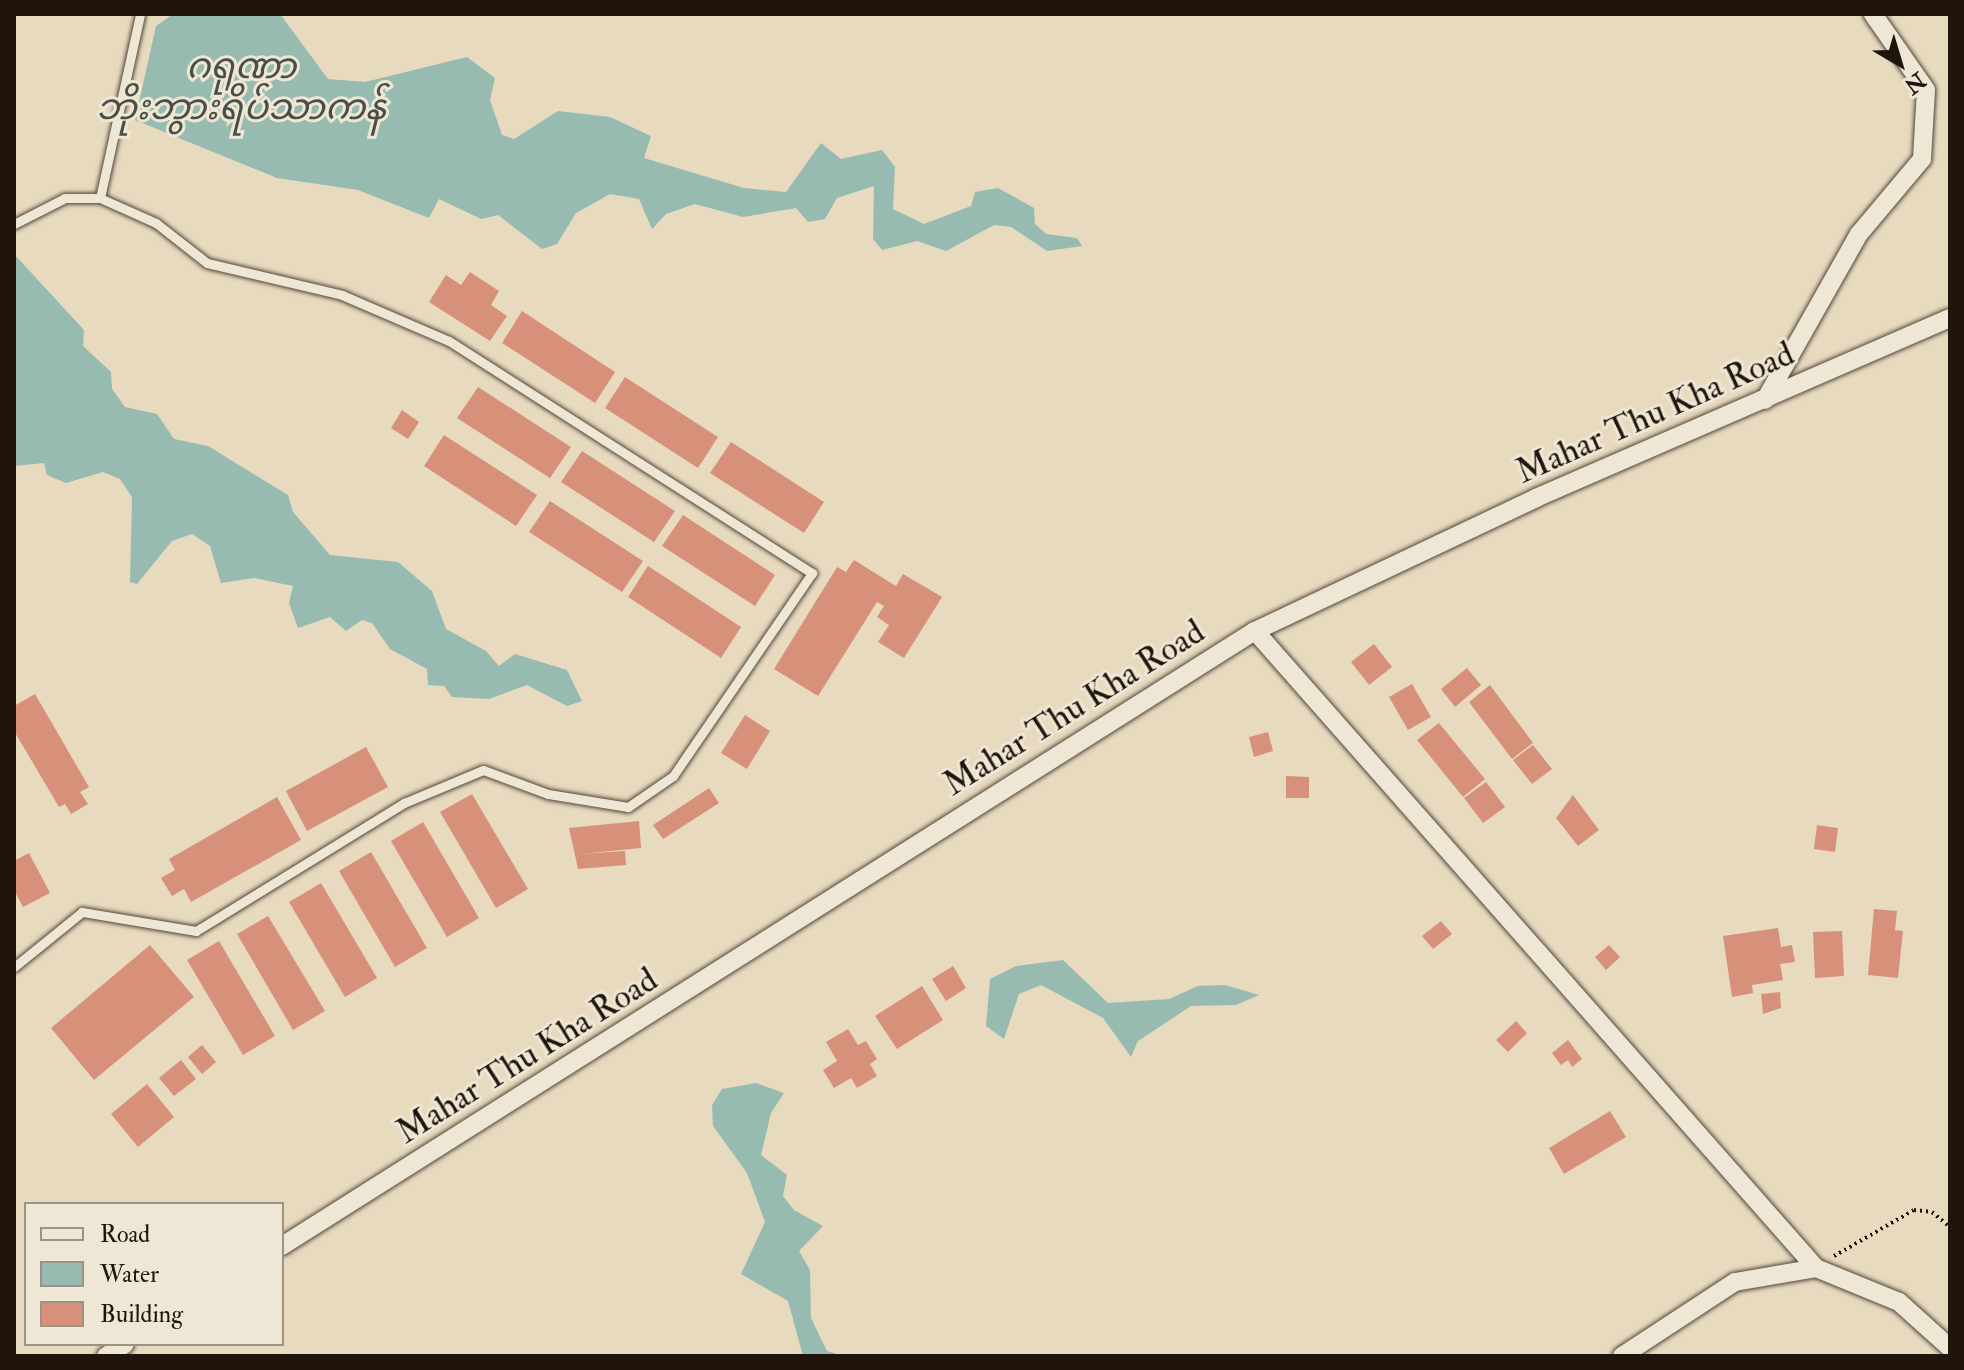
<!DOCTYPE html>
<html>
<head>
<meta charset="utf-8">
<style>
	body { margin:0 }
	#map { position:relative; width:1964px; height:1370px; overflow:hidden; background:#e7dabf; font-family:"IM FELL Double Pica","Noto Sans Myanmar",serif }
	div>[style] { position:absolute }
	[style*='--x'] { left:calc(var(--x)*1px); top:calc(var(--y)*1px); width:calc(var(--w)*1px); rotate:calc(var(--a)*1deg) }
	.water>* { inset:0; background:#97bbb0 }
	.building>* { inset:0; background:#d7917b }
	.path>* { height:4px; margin-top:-2px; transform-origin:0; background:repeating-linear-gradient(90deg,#20150c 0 2px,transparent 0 6px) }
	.roads { filter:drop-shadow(0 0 2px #524639) drop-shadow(0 0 2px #524639) }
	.lane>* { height:9px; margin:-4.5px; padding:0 4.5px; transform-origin:4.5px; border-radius:4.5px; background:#efe7d5 }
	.street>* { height:18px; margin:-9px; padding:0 9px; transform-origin:9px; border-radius:9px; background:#efe7d5 }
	span { translate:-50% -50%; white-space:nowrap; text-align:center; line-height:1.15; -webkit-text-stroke:6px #efe7d5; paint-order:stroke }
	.street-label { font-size:34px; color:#20150c }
	.water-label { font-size:36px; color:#4a4f45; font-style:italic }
	.frame { position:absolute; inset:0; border:16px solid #20150c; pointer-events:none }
	.legend { position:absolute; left:24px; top:1202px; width:260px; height:144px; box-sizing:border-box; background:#efe7d5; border:2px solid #9c9385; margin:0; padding:10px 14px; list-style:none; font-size:24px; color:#20150c }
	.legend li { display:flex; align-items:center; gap:16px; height:40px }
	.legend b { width:40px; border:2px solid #9c9385 }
	.north { position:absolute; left:1860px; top:24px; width:80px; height:80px; -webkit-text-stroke:6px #efe7d5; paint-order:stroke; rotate:142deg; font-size:22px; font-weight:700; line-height:32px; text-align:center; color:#20150c }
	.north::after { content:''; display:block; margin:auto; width:28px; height:36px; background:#20150c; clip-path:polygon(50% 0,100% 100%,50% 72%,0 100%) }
</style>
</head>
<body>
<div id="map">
	<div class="water">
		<div style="clip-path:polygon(173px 14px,280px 14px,328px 79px,365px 82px,467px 57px,495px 78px,490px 100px,502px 135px,514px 139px,558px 111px,610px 117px,651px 136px,644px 158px,744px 188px,786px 192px,821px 143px,841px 159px,882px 150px,895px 167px,893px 209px,924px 224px,971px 206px,975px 192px,998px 188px,1034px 208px,1035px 224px,1046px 234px,1077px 238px,1082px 246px,1047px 251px,1011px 227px,994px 225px,946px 251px,917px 241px,882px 250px,873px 239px,874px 186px,837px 198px,825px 219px,808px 222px,796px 208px,743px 217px,695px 204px,666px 214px,652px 229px,639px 199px,610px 194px,576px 213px,557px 244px,542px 249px,498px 215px,481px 219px,439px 199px,429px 218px,358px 190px,277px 178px,135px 120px,156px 26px)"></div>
		<div style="clip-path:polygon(14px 254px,84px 330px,83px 346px,111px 372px,112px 389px,125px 407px,157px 414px,174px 439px,208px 446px,288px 495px,293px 512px,330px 555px,398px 562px,432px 591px,446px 629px,486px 651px,499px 666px,515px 654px,567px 670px,582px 701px,567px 706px,527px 685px,489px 699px,452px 697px,444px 686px,428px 685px,427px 669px,390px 649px,372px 623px,362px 620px,346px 631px,330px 617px,298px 628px,289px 603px,293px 586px,254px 578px,221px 583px,210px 546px,192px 534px,172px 541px,137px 584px,130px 582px,132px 497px,120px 479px,103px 472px,66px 483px,47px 475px,44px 463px,14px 466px)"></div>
		<div style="clip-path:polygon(1063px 960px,1108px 1003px,1169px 999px,1198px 986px,1225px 985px,1259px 995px,1236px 1005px,1191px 1006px,1138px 1041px,1131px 1057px,1103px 1018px,1041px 985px,1019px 994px,1004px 1039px,986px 1026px,990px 979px,1016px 966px)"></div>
		<div style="clip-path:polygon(756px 1083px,784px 1093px,771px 1113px,761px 1155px,787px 1175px,783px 1196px,794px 1210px,823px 1226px,799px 1251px,810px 1270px,811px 1318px,827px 1351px,843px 1356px,803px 1356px,788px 1301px,741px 1274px,765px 1222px,747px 1173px,713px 1126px,712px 1105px,722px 1089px)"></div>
	</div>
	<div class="building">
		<div style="clip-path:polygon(470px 272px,499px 291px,491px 305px,507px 316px,490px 341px,429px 302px,446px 275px,461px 285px)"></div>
		<div style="clip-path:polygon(522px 311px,615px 372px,595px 403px,502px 343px)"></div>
		<div style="clip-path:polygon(625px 377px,718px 437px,698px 468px,605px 408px)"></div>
		<div style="clip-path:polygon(478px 387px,571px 447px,550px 478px,457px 418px)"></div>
		<div style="clip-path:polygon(402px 410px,419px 422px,408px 439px,391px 428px)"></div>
		<div style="clip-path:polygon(444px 435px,537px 495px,516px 526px,424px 466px)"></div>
		<div style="clip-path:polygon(731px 442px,824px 502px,804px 533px,710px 473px)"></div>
		<div style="clip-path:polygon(582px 451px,675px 511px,654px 542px,561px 482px)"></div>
		<div style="clip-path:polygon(550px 501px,643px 561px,622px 592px,529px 532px)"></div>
		<div style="clip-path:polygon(683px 515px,775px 575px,755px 606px,662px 546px)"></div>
		<div style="clip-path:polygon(854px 560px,896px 586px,903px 574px,942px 597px,904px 658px,878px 642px,889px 625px,877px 617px,884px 606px,877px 602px,818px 696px,774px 669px,837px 567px,846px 572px)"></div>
		<div style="clip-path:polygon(648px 566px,741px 627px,721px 658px,628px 597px)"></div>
		<div style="clip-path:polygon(1374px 644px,1392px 667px,1369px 685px,1351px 662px)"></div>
		<div style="clip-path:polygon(1467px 668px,1481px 685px,1455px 707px,1441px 689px)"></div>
		<div style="clip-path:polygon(1412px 684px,1431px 717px,1408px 730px,1389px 697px)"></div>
		<div style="clip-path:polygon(1490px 685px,1533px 743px,1512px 759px,1469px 702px)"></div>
		<div style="clip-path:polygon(35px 694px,89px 787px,80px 792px,88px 804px,71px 814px,65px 804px,59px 807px,14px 731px,14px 706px)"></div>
		<div style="clip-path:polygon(745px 715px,770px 731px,747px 769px,721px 753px)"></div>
		<div style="clip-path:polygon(1439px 723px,1485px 779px,1463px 797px,1417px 740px)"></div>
		<div style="clip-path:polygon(1268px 732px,1273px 751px,1254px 757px,1249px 737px)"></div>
		<div style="clip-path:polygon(1533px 745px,1552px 769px,1532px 784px,1513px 760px)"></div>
		<div style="clip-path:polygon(366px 747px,388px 787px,307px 831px,286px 791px)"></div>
		<div style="clip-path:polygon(1286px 776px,1309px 777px,1309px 798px,1286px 798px)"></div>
		<div style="clip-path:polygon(1486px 782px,1505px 807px,1483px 823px,1464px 798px)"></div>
		<div style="clip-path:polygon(709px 788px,719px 803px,663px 839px,653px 825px)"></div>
		<div style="clip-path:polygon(472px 794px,528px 889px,496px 908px,440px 812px)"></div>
		<div style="clip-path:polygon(1573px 795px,1599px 830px,1578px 846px,1556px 818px)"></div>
		<div style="clip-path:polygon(277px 797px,301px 840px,191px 902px,184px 889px,172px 896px,161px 878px,175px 870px,169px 859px)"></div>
		<div style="clip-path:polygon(639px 821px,641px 848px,581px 854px,625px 851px,626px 865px,578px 869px,569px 828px)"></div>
		<div style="clip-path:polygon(423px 822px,479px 918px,447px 937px,391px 841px)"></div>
		<div style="clip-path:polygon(1817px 825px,1838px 828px,1835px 852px,1814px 849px)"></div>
		<div style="clip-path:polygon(371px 852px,427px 948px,395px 967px,339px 871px)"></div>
		<div style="clip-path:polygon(29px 853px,50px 893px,23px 907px,14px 890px,14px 861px)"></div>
		<div style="clip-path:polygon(321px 883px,377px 978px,345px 997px,289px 902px)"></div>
		<div style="clip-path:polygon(1874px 909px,1897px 911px,1895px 930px,1903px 931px,1898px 978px,1868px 975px)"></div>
		<div style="clip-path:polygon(268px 916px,325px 1011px,293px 1030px,237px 934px)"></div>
		<div style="clip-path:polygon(1441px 921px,1452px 934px,1433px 949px,1422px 936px)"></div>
		<div style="clip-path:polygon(1778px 928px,1781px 947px,1792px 945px,1795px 962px,1780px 964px,1783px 980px,1752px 985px,1753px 993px,1732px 997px,1723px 936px)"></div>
		<div style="clip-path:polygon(1842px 931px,1844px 976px,1815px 978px,1813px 932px)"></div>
		<div style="clip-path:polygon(219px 941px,275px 1036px,243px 1055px,187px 960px)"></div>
		<div style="clip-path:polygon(150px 945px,194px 997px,94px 1080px,51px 1028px)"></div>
		<div style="clip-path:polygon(1609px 945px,1620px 957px,1606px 970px,1595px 957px)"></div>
		<div style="clip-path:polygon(953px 966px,966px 988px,946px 1001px,932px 979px)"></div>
		<div style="clip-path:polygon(922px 986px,943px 1020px,897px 1049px,875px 1016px)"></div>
		<div style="clip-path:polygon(1780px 992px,1781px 1008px,1763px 1014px,1761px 994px)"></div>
		<div style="clip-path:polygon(1516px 1021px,1527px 1033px,1508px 1052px,1496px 1040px)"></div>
		<div style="clip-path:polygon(848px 1029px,858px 1045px,866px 1041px,877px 1059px,870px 1064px,877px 1076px,857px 1088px,851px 1078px,834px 1088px,823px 1070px,837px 1061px,826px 1042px)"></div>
		<div style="clip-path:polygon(1568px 1040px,1582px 1059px,1572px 1067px,1568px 1060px,1561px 1065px,1552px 1053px)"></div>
		<div style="clip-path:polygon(202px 1045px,216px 1062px,202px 1074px,188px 1057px)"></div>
		<div style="clip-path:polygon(181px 1060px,196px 1079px,174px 1096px,159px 1078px)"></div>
		<div style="clip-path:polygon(147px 1084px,174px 1117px,138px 1147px,111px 1114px)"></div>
		<div style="clip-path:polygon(1610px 1111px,1626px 1137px,1564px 1174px,1549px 1148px)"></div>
	</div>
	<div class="path">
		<div style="--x:1834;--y:1256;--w:92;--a:-29.9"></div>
		<div style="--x:1914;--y:1210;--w:18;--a:6"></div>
		<div style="--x:1932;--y:1212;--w:23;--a:40"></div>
	</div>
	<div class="roads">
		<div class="lane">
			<div style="--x:100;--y:198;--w:188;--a:-77.7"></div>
			<div style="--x:14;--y:224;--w:57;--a:-27"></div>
			<div style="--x:65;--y:198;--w:35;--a:0"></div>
			<div style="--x:100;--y:198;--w:61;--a:24.1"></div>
			<div style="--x:156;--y:223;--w:65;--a:38.1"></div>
			<div style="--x:207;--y:263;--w:139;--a:13.3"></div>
			<div style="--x:342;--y:295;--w:116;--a:23.3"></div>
			<div style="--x:449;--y:341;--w:431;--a:32.6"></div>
			<div style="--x:812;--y:573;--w:246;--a:124.4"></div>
			<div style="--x:673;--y:776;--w:55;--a:145.4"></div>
			<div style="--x:628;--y:807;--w:81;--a:-170.8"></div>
			<div style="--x:548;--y:794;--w:69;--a:-159.7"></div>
			<div style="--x:483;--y:770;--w:86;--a:157.3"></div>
			<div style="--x:404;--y:803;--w:244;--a:148.4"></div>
			<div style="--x:196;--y:931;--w:116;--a:-170.5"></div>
			<div style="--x:82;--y:912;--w:87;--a:141"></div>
		</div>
		<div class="street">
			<div style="--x:1765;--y:400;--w:191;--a:-60.5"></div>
			<div style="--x:1859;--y:234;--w:98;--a:-50"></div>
			<div style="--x:1922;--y:159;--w:69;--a:-86.7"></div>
			<div style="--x:1926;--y:90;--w:93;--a:-124.9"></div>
			<div style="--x:1255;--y:631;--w:849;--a:48.63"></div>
			<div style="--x:282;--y:1246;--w:1151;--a:-32.3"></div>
			<div style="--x:1255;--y:631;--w:311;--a:-25.3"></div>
			<div style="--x:1536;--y:498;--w:451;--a:-23.5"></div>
			<div style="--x:106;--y:1356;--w:22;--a:-32"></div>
			<div style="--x:1622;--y:1356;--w:135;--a:-33.2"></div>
			<div style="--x:1735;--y:1282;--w:82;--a:-9.8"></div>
			<div style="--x:1816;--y:1268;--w:90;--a:22.3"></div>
			<div style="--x:1899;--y:1302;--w:69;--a:42"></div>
		</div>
	</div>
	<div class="street-label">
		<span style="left:1655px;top:413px;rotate:-24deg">Mahar Thu Kha Road</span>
		<span style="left:1074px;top:708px;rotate:-32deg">Mahar Thu Kha Road</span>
		<span style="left:527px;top:1056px;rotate:-32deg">Mahar Thu Kha Road</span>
	</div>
	<div class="water-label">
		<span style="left:241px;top:87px">ဂရုဏာ<br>ဘိုးဘွားရိပ်သာကန်</span>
	</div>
	<div class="frame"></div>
	<ul class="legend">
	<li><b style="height:10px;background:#efe7d5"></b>Road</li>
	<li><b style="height:22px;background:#97bbb0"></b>Water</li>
	<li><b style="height:22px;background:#d7917b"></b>Building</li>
	</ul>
	<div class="north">N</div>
</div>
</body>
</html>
